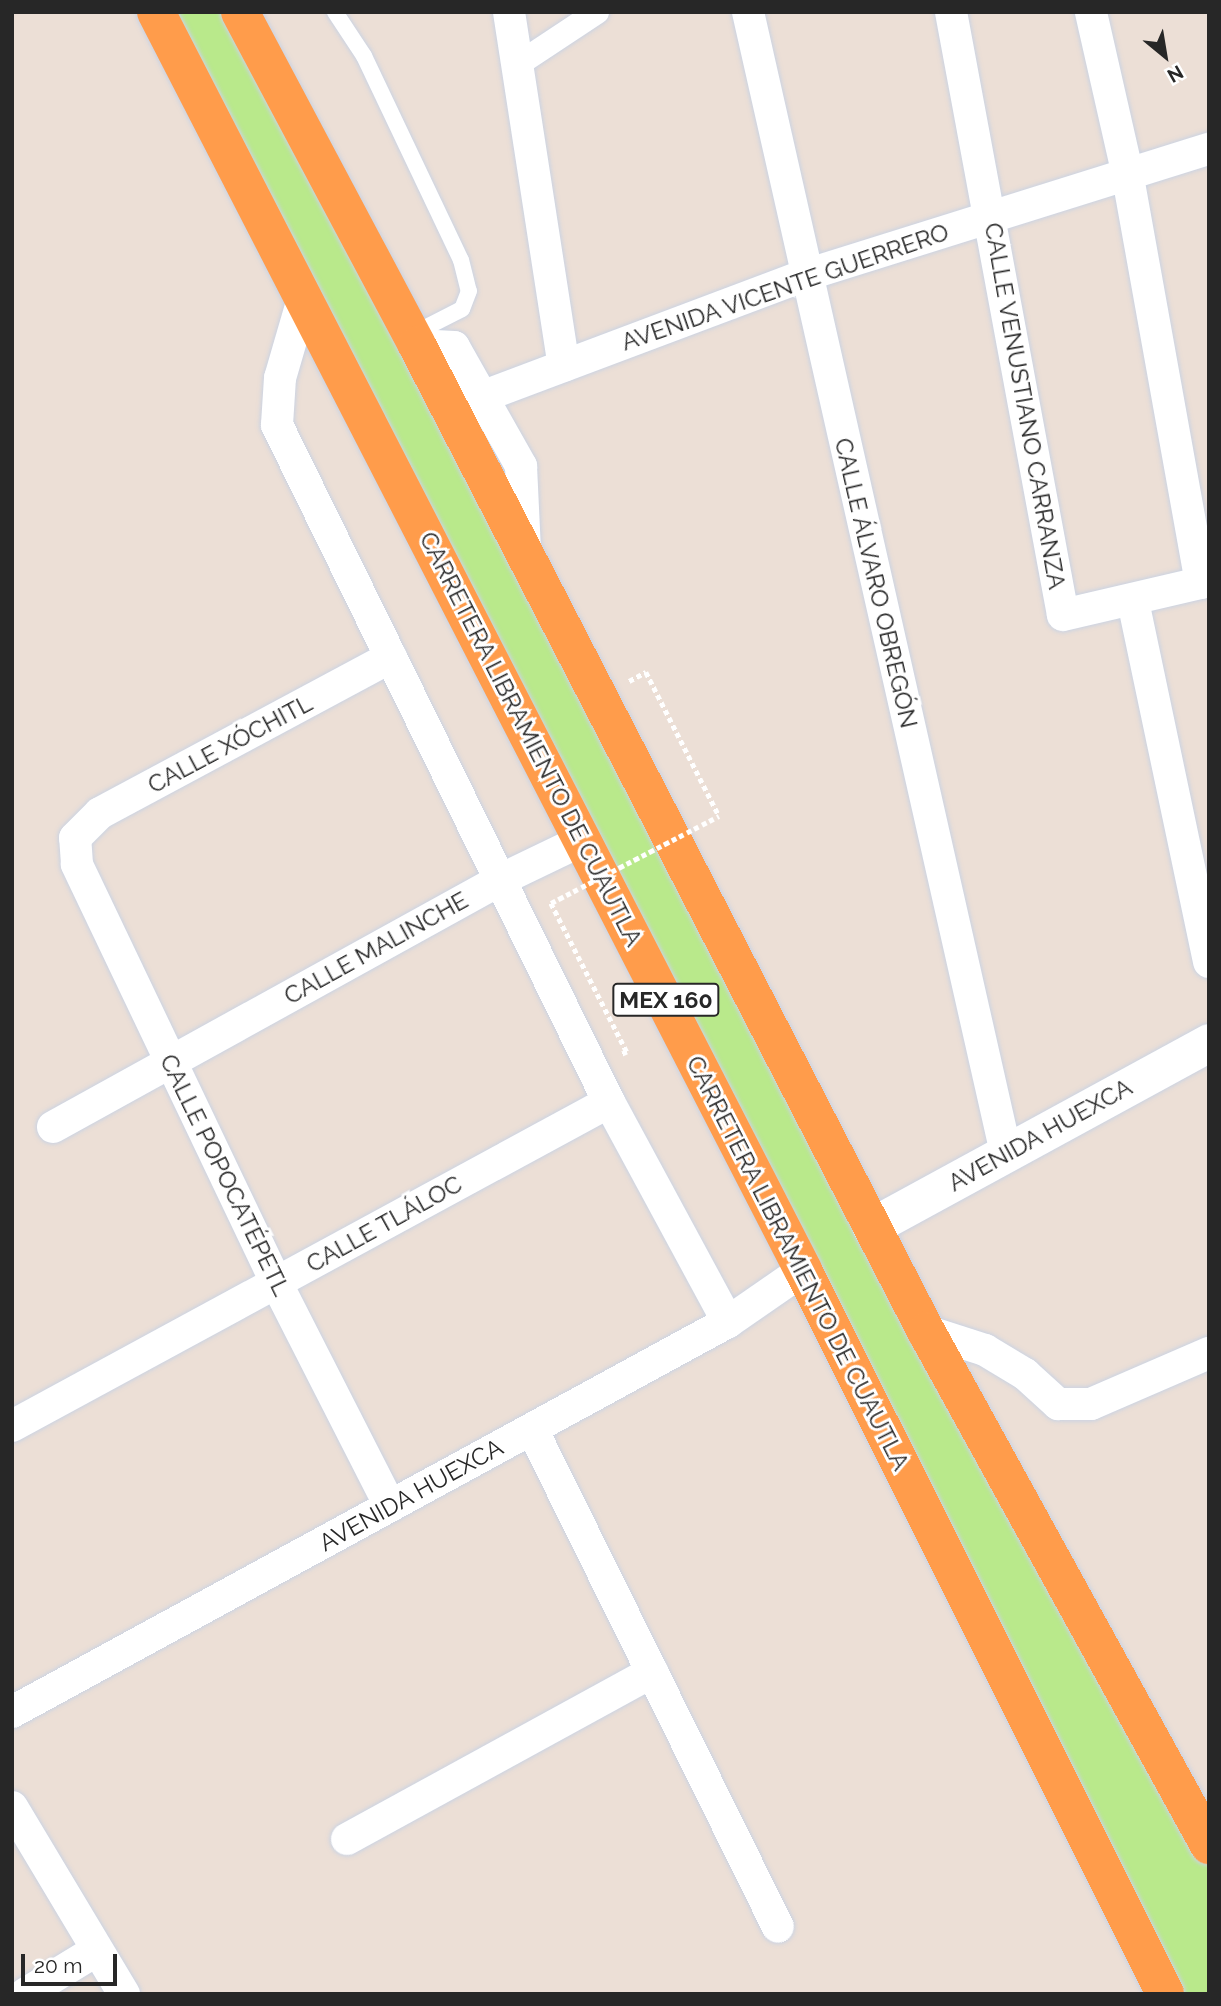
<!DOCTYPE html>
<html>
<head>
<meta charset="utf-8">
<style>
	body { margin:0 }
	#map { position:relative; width:1221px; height:2006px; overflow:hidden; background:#ecdfd6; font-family:Raleway,sans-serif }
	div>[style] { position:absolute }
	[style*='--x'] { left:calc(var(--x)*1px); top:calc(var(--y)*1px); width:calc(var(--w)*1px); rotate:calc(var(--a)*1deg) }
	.green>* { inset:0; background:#b9e98b }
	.path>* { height:4.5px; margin-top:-2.25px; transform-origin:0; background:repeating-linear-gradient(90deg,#fff 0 5px,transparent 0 8.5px) }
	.roads { filter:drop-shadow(0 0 2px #cbd3e2) drop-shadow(0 0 2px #cbd3e2) }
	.service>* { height:16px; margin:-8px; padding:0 8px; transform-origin:8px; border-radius:8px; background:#fff }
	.pedestrian>* { height:24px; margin:-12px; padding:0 12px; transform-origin:12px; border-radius:12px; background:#fff }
	.minor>* { height:32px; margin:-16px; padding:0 16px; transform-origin:16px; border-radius:16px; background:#fff }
	.tertiary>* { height:38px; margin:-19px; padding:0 19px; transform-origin:19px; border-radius:19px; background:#fff }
	.trunk>* { height:38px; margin:-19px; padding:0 19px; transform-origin:19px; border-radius:19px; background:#ff9c4b }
	.path-bridge>* { height:4.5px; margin-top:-2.25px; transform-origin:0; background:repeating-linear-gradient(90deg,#fff 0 5px,transparent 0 8.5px) }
	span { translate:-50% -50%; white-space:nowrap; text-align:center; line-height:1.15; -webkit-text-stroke:6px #fff; paint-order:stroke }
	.shield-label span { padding:2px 5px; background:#fff; border:2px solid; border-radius:5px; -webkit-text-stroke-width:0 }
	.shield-label { font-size:23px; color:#272727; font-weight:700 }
	.street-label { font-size:24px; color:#272727 }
	.frame { position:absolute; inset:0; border:14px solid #272727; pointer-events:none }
	.north { position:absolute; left:1130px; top:21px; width:70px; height:70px; -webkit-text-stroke:5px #fff; paint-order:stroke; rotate:150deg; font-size:19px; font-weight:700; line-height:28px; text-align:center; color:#272727 }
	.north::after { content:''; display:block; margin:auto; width:24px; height:32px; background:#272727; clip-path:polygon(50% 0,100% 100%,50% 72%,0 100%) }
	.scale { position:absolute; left:21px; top:1954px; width:96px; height:32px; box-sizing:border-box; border:4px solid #272727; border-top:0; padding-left:9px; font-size:21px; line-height:24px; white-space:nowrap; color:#272727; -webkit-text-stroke:5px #fff; paint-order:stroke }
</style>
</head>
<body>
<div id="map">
	<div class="green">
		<div style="clip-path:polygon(156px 12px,240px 12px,1209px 1842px,1209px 1994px,1165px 1994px)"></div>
	</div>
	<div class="path">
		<div style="--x:629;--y:681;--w:19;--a:-28"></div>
		<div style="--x:646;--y:672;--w:161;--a:63.1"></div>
		<div style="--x:551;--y:903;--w:167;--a:63"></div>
		<div style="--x:627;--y:1052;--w:8;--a:157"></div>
	</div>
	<div class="roads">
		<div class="service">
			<div style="--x:335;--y:12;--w:53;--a:56.6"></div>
			<div style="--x:364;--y:56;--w:226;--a:64.6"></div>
			<div style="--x:461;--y:260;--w:32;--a:76"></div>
			<div style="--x:469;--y:291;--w:19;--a:111"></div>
			<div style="--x:462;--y:309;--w:57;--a:153"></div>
		</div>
		<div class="pedestrian">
			<div style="--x:517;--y:65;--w:96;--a:-33.5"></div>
		</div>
		<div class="minor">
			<div style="--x:509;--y:12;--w:358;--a:81.2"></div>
			<div style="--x:748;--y:12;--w:1170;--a:77.26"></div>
			<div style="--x:951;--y:12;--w:613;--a:79.48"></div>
			<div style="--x:1063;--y:615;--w:142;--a:-13.1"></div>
			<div style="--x:1201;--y:583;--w:419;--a:-100.2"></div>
			<div style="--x:1127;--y:171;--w:163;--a:-102.8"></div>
			<div style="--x:303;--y:299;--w:82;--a:106.2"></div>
			<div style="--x:280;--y:378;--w:47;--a:93.7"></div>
			<div style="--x:277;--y:425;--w:754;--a:63.88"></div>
			<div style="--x:609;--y:1102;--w:250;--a:61.6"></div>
			<div style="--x:417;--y:345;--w:37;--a:3"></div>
			<div style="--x:454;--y:347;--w:137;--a:60.6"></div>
			<div style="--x:521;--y:466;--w:85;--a:87.3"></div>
			<div style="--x:484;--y:396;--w:344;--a:-20.6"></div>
			<div style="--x:806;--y:275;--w:422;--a:-17.4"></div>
			<div style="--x:1133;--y:601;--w:369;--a:78.1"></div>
			<div style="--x:53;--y:1127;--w:511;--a:-28.92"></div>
			<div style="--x:500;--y:880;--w:92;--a:-25.7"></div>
			<div style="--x:926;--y:1331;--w:62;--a:17.9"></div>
			<div style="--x:985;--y:1350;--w:47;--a:31"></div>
			<div style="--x:1025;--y:1374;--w:45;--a:42.3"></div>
			<div style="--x:1058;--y:1404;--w:33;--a:0"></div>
			<div style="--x:1091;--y:1404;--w:129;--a:-23.4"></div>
			<div style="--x:12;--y:1426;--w:679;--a:-28.49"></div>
			<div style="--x:532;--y:1429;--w:555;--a:63.71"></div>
			<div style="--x:390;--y:1506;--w:251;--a:-117"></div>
			<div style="--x:276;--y:1282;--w:463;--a:-115.5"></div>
			<div style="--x:77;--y:864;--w:26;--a:-94"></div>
			<div style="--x:75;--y:838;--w:35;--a:-45"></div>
			<div style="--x:100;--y:813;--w:330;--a:-28.2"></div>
			<div style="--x:12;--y:1712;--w:815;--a:-28.58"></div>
			<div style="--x:728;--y:1322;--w:91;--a:-34.7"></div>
			<div style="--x:12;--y:1807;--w:218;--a:59.1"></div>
			<div style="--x:347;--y:1839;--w:348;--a:-28.7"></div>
			<div style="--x:25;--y:1994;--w:84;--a:-31.4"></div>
		</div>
		<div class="tertiary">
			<div style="--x:872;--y:1227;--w:384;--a:-28.6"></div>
		</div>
		<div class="trunk">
			<div style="--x:156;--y:12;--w:1415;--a:62.78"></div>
			<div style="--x:803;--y:1270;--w:809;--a:63.43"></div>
			<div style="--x:240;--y:12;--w:377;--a:62"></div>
			<div style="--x:417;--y:345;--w:1110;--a:62.7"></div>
			<div style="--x:926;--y:1331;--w:587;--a:61.16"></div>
		</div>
	</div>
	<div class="path-bridge">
		<div style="--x:551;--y:903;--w:189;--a:-27.4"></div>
	</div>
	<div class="shield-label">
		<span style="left:666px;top:1000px">MEX 160</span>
	</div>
	<div class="street-label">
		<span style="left:785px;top:287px;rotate:-19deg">AVENIDA VICENTE GUERRERO</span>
		<span style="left:1025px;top:406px;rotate:80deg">CALLE VENUSTIANO CARRANZA</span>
		<span style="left:876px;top:583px;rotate:77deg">CALLE ÁLVARO OBREGÓN</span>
		<span style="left:531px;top:739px;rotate:63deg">CARRETERA LIBRAMIENTO DE CUAUTLA</span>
		<span style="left:230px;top:744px;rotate:-28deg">CALLE XÓCHITL</span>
		<span style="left:376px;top:948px;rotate:-29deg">CALLE MALINCHE</span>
		<span style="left:1040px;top:1135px;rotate:-29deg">AVENIDA HUEXCA</span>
		<span style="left:225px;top:1175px;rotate:64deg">CALLE POPOCATÉPETL</span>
		<span style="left:384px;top:1224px;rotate:-29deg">CALLE TLÁLOC</span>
		<span style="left:798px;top:1263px;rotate:63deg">CARRETERA LIBRAMIENTO DE CUAUTLA</span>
		<span style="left:411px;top:1495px;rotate:-29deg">AVENIDA HUEXCA</span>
	</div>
	<div class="frame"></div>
	<div class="north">N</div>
	<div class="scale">20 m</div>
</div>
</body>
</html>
